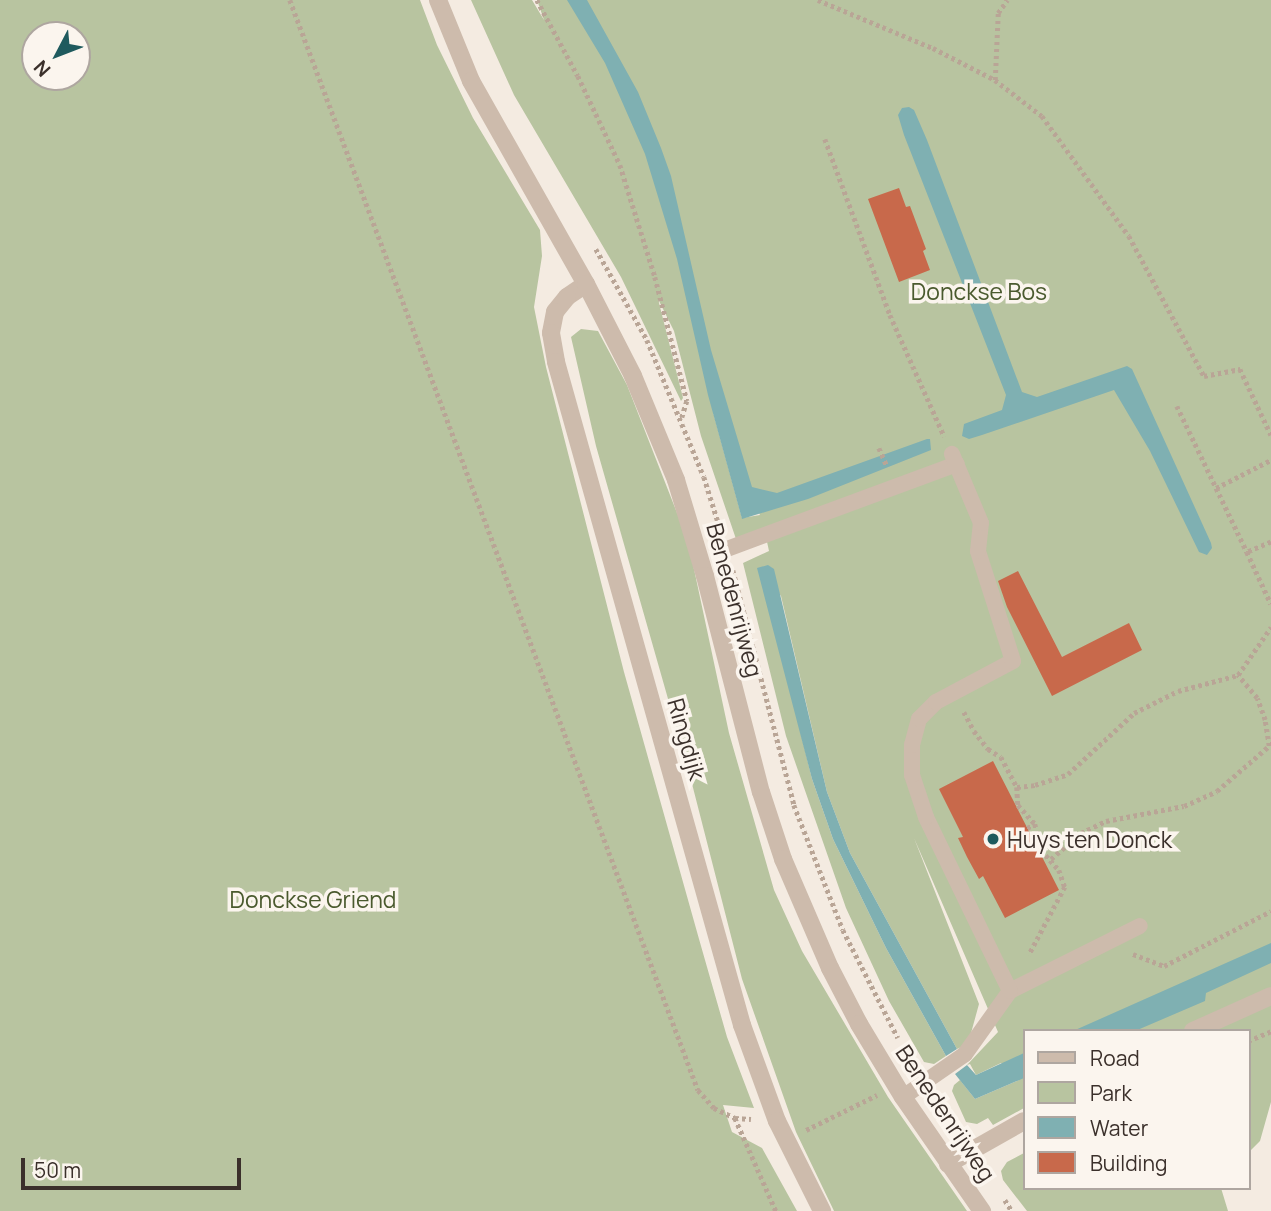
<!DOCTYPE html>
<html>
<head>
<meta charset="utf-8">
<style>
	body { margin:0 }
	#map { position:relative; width:1271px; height:1211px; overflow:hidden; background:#f4ebe1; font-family:Manrope,sans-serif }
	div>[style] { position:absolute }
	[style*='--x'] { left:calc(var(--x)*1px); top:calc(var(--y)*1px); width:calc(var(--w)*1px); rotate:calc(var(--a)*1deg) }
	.green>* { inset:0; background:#b8c4a0 }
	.water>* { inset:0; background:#7fb0b2 }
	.building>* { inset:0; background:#c8694b }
	.path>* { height:4.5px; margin-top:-2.25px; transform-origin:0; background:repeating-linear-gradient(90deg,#b9a596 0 3.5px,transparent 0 7px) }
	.service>* { height:16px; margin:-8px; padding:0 8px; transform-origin:8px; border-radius:8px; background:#cdbbac }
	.minor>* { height:18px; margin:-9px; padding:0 9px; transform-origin:9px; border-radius:9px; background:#cdbbac }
	.tertiary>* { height:18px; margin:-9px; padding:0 9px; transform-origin:9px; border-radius:9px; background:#cdbbac }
	.dots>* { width:19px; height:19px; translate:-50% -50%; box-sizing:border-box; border:4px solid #fbf5ee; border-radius:50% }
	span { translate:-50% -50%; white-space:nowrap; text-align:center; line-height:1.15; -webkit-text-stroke:7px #fbf5ee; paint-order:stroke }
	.park-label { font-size:23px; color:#4a5a2e }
	.street-label { font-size:23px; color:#3b302b }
	.poi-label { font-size:23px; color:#3b302b }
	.left { translate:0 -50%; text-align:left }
	.legend { position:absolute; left:1023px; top:1029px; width:228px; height:161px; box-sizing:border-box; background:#fbf5ee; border:2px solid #aea6a0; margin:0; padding:9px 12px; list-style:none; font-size:21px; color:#3b302b }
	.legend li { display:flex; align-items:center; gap:14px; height:35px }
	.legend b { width:35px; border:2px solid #aea6a0 }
	.north { position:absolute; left:21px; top:21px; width:70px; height:70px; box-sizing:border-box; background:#fbf5ee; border:2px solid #aea6a0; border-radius:50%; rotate:228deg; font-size:19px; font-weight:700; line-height:28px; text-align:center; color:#3b302b }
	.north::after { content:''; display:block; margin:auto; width:24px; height:32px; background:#1f5a5e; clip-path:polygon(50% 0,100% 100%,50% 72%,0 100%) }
	.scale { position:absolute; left:21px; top:1158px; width:220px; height:32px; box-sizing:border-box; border:4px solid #3b302b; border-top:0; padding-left:9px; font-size:21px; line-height:24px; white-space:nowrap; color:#3b302b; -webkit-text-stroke:5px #fbf5ee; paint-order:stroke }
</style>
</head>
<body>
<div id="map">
	<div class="green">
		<div style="clip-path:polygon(evenodd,0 0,420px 0,437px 45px,473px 118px,540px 230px,542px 256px,534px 307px,546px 367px,624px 672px,699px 939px,727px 1037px,754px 1108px,723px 1105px,732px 1132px,762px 1148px,797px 1211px,0 1211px,0 0,35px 35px,77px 35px,77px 77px,35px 77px,35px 35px)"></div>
		<div style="clip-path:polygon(evenodd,471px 0,532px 0,544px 20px,537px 0,1271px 0,1271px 1102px,1260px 1141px,1248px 1153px,1248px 1031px,1024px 1031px,1024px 1108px,993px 1125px,988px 1118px,977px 1124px,966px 1122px,952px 1091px,954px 1085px,960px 1080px,975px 1099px,1019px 1080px,1001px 1063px,976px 1075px,970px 1064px,967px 1065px,998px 1032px,914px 838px,979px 1004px,968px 1044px,957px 1049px,850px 853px,827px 792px,781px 596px,760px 567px,812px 779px,833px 839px,886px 948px,946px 1056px,934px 1064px,924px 1062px,889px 1001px,846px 908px,786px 736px,743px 563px,769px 551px,764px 528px,736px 539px,701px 436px,674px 331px,658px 299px,683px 398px,681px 401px,621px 277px,514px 95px,471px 0,713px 412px,760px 515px,742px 518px,713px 412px)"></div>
		<div style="clip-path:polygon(581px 329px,598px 331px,627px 385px,688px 541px,729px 733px,774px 890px,802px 951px,888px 1097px,967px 1211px,834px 1211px,796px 1132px,742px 979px,690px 776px,596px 446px,571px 337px)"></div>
		<div style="clip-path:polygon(1024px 1153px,1024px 1188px,1221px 1188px,1228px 1211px,1027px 1211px,1003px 1180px,1001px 1171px,1007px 1162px)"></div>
	</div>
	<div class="water">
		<div style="clip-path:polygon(567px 0,587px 0,638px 92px,661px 148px,671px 176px,711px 350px,752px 487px,777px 493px,927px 439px,930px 439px,931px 450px,808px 499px,742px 519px,708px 395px,677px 259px,645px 154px,605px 63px)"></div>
		<div style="clip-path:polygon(909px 107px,914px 110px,927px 140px,1022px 392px,1037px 397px,1127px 366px,1132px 369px,1211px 543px,1212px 548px,1207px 555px,1199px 552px,1150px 451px,1114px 390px,982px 435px,969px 439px,962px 436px,964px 424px,1002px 410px,1006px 395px,904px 135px,898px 115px,902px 108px)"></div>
		<div style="clip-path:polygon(768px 565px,774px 569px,827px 792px,850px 853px,957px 1049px,946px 1056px,886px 948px,833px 839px,812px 779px,757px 568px)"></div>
		<div style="clip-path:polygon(1271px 943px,1271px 963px,1206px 993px,1205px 1001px,1135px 1031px,1073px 1031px)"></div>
		<div style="clip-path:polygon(1024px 1053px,1024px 1078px,975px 1099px,955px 1074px,967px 1065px,976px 1075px)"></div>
	</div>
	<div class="building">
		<div style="clip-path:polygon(899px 188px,906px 207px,910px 206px,926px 249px,923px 251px,930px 270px,899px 282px,868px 199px)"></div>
		<div style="clip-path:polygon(1018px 571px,1062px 657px,1129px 623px,1142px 650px,1052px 696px,1007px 607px,998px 581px)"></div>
		<div style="clip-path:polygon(993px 761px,1059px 890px,1005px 918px,983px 876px,979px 879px,967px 857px,958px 838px,963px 837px,939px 789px)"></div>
	</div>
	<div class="path">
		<div style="--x:290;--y:0;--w:1164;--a:69.48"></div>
		<div style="--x:698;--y:1090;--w:24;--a:48"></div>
		<div style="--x:714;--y:1108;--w:23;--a:25"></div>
		<div style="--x:735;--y:1118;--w:16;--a:4"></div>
		<div style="--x:537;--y:0;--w:86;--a:61.7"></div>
		<div style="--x:578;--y:76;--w:98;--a:64.7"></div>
		<div style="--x:620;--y:165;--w:117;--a:72.6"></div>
		<div style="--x:655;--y:277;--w:128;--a:75.5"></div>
		<div style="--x:687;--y:401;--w:17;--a:107"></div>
		<div style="--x:818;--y:0;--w:125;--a:22.7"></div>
		<div style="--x:933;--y:48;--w:70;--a:27.3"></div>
		<div style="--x:995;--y:80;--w:59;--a:37.5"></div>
		<div style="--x:1042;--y:116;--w:148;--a:54.1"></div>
		<div style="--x:1129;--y:236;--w:159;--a:61.8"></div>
		<div style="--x:1204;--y:376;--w:37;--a:-11"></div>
		<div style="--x:1240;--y:369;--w:73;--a:64.8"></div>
		<div style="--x:995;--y:80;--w:67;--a:-87.4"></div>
		<div style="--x:998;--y:13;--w:16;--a:-55"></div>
		<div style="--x:825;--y:139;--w:188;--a:69.7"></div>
		<div style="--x:890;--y:315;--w:133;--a:65.9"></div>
		<div style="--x:596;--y:249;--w:104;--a:60.7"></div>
		<div style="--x:647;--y:340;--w:148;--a:67.4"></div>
		<div style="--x:704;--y:477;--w:53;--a:72.6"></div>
		<div style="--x:1177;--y:406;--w:162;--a:64.4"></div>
		<div style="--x:879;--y:448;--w:20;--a:66"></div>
		<div style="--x:1216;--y:488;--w:62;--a:-27"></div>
		<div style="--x:1271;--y:542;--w:26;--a:157"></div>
		<div style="--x:1247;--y:552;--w:57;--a:65.2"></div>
		<div style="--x:733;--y:570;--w:243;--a:75.4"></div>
		<div style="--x:794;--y:805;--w:134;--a:68.6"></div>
		<div style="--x:843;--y:930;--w:121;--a:63"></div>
		<div style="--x:964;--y:712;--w:21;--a:62"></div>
		<div style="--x:974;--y:731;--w:23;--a:52"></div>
		<div style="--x:988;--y:749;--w:15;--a:32"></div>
		<div style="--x:1001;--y:757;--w:34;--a:62"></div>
		<div style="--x:1017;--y:787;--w:18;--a:87"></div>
		<div style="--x:1018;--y:805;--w:25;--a:48"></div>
		<div style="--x:1035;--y:824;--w:27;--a:77"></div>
		<div style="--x:1041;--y:850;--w:27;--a:48"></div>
		<div style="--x:1059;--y:870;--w:18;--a:71"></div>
		<div style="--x:1065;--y:887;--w:77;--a:117.9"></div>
		<div style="--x:1017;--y:787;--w:18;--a:-6"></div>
		<div style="--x:1035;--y:785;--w:35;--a:-18"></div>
		<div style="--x:1068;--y:774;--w:90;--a:-42.7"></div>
		<div style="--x:1134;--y:713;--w:49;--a:-26.6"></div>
		<div style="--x:1178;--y:691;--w:62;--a:-14.9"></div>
		<div style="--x:1238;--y:675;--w:58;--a:-55.5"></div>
		<div style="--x:1027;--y:828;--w:9;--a:-27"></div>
		<div style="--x:1051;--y:859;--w:40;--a:-41"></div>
		<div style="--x:1081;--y:833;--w:28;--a:-26"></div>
		<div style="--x:1106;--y:821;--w:79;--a:-10.9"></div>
		<div style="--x:1184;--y:806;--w:36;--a:-24"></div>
		<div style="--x:1217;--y:791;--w:69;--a:-40.9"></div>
		<div style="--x:1269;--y:746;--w:26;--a:-99"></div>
		<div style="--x:1265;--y:720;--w:23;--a:-110"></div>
		<div style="--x:1257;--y:698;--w:30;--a:-130"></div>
		<div style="--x:1133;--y:954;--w:33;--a:21"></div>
		<div style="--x:1164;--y:966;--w:120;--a:-27.2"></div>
		<div style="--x:1248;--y:1041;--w:25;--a:-23"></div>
		<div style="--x:735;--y:1118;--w:102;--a:66.2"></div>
		<div style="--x:806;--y:1130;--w:79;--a:-26.2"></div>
		<div style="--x:1005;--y:1200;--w:13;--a:58"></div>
	</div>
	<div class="service">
		<div style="--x:727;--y:549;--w:245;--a:-20.3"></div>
		<div style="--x:1010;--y:991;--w:145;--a:-26.6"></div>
		<div style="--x:903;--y:1097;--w:75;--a:-34.7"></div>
		<div style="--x:965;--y:1054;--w:77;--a:-54.5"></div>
		<div style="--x:1010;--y:991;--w:193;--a:-115.8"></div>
		<div style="--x:926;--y:817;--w:44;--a:-108.4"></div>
		<div style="--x:912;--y:775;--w:30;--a:-90"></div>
		<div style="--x:912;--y:745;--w:27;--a:-75"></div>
		<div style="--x:919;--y:719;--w:24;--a:-45"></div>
		<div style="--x:936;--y:702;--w:87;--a:-28"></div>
		<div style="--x:1013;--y:661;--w:115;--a:-107.7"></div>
		<div style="--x:978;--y:551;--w:28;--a:-84"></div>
		<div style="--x:981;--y:523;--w:75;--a:-112.8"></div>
	</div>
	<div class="minor">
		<div style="--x:586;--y:284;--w:23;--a:146"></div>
		<div style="--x:567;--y:297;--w:19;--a:129"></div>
		<div style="--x:555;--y:312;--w:21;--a:101"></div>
		<div style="--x:551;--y:333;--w:29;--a:80"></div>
		<div style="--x:556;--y:362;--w:689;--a:74.33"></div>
		<div style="--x:742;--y:1025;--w:102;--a:70"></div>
		<div style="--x:777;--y:1121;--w:101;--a:63.4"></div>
		<div style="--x:1193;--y:1031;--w:85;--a:-24.2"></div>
		<div style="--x:948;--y:1164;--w:87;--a:-29.5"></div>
	</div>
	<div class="tertiary">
		<div style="--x:438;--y:0;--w:87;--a:67.8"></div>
		<div style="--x:471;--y:81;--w:233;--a:60.5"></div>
		<div style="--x:586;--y:284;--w:103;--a:62.9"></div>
		<div style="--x:633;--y:376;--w:113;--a:67.5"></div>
		<div style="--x:676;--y:480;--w:100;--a:73.2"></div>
		<div style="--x:705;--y:576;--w:223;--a:75.5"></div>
		<div style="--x:761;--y:792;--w:71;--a:71.8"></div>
		<div style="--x:783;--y:859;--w:119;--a:66.7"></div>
		<div style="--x:830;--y:968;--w:63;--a:62.6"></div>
		<div style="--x:859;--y:1024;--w:85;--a:58.9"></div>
		<div style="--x:903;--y:1097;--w:139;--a:55.3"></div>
	</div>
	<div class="dots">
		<div style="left:993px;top:839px;background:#1f5a5e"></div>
	</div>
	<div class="park-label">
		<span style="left:979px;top:291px">Donckse Bos</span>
		<span style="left:313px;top:899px">Donckse Griend</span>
	</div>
	<div class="street-label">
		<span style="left:735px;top:600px;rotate:75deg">Benedenrijweg</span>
		<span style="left:687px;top:739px;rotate:74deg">Ringdijk</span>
		<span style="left:946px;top:1113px;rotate:56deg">Benedenrijweg</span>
	</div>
	<div class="poi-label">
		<span class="left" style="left:1007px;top:839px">Huys ten Donck</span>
	</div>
	<ul class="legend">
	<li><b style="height:9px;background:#cdbbac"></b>Road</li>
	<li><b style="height:19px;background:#b8c4a0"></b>Park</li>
	<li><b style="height:19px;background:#7fb0b2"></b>Water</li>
	<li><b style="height:19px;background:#c8694b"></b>Building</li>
	</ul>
	<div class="north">N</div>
	<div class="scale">50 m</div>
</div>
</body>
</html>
